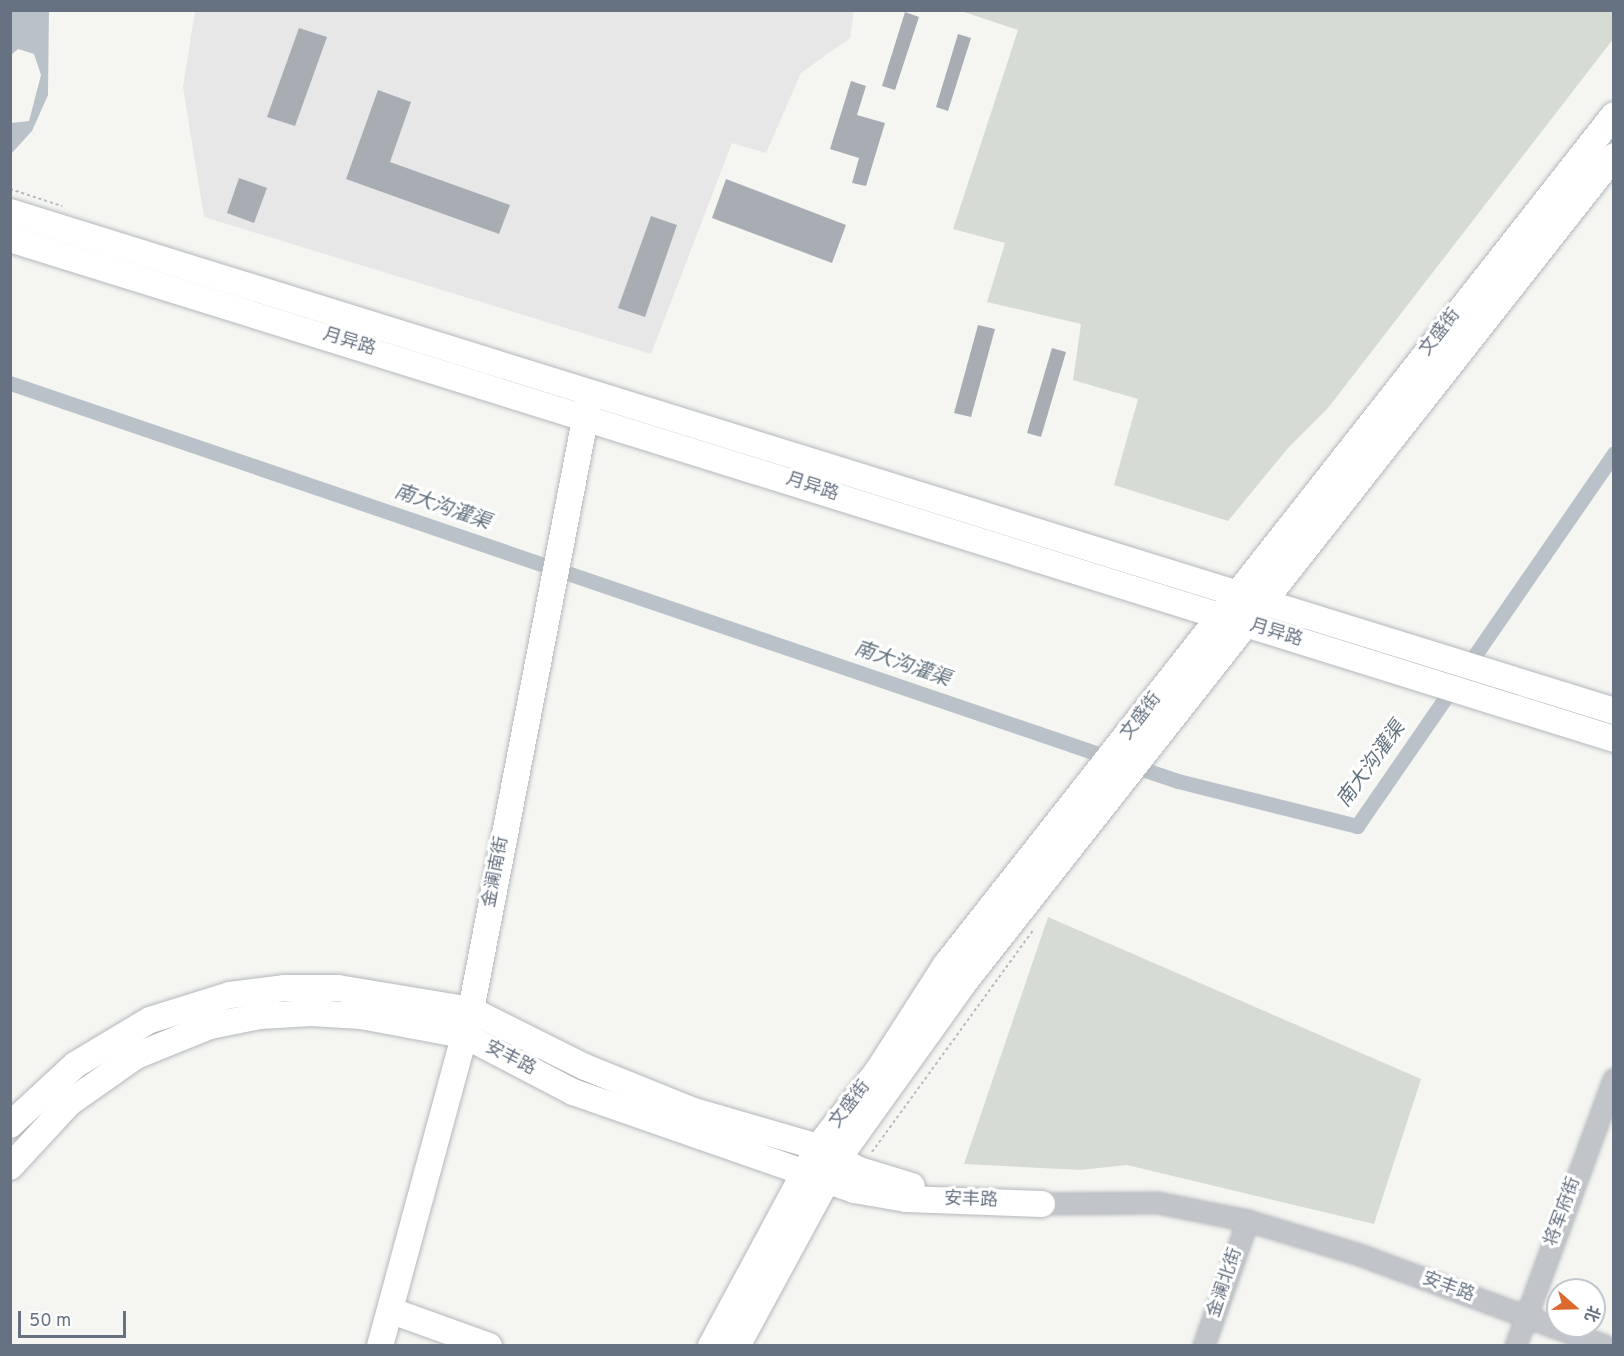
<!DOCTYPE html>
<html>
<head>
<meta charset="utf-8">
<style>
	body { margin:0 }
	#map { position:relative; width:1624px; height:1356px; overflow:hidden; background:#f5f6f2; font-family:Overpass,"Noto Sans SC",sans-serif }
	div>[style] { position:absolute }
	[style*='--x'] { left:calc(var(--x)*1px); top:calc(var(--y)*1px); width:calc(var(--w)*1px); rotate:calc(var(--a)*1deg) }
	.built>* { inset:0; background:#e6e7e6 }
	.green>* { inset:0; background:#d6dcd4 }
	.water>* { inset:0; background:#b9c2c8 }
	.canal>* { height:15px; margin:-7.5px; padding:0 7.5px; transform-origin:7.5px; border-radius:7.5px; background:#b9c2c8 }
	.building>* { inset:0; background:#a8adb4 }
	.path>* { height:2px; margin-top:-1px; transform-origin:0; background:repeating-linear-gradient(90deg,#b9bbbe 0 3px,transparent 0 6px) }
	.roads { filter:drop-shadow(0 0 2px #b4b8bc) drop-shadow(0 0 2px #b4b8bc) }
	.minor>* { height:20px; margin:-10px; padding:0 10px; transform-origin:10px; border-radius:10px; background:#c1c4c8 }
	.major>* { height:26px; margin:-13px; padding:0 13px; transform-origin:13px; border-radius:13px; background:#fff }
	span { translate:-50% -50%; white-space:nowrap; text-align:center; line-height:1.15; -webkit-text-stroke:6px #fff; paint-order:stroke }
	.street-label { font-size:18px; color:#667282 }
	.water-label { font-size:20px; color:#62737f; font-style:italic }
	.frame { position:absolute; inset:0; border:12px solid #667282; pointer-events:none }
	.north { position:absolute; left:1546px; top:1278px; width:60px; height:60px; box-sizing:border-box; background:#fff; border:2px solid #c2c7cd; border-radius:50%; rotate:110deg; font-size:16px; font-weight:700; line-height:24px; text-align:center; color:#667282 }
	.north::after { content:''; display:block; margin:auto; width:21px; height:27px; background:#db682d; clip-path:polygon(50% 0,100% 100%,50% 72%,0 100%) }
	.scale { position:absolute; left:18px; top:1311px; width:108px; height:27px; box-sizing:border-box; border:3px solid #667282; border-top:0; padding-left:8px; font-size:18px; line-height:21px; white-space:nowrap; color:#667282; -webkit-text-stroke:4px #fff; paint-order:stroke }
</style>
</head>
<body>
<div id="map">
	<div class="built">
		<div style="clip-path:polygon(195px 11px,854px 11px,850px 38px,801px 73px,766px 153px,732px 143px,651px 354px,204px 217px,183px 87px)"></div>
	</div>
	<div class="green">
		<div style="clip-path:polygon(961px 11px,1613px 10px,1614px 38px,1328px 408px,1289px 447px,1228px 521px,1114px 485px,1138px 399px,1073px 380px,1081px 324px,987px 302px,1005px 243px,953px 229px,1018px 30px)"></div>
		<div style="clip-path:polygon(1048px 917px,1421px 1079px,1374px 1224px,1127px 1165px,1080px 1170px,964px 1164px)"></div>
	</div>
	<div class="water">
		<div style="clip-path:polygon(11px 10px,49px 11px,48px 95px,32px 131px,11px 154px,11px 123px,29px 121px,41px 75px,34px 54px,18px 49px,11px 55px)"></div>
	</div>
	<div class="canal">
		<div style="--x:10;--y:383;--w:1234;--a:18.82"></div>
		<div style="--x:1178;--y:781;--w:185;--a:14.1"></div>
		<div style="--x:1357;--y:826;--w:453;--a:-55.4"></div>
	</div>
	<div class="building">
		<div style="clip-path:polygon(905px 12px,919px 17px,895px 90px,882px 86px)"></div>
		<div style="clip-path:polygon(299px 28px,327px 37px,295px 126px,267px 117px)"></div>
		<div style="clip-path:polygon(958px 34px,971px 38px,948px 111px,936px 107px)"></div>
		<div style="clip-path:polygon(851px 81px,866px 86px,857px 115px,885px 123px,866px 186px,852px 183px,859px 158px,830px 149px)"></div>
		<div style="clip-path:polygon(378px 90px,411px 102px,390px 162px,510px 205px,499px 234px,346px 179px)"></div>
		<div style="clip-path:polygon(239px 178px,267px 188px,254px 223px,227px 213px)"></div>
		<div style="clip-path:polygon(726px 179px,846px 225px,832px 263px,712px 218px)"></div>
		<div style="clip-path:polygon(651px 216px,677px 225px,645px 317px,618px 308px)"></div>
		<div style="clip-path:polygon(978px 325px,995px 329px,971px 417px,954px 413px)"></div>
		<div style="clip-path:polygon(1052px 348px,1066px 352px,1041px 437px,1027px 433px)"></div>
	</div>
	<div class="path">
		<div style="--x:10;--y:189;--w:55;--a:18.1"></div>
		<div style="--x:872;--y:1152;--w:276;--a:-54"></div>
	</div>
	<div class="roads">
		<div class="minor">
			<div style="--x:1042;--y:1204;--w:116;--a:-0.5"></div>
			<div style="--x:1158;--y:1203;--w:92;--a:11.3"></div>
			<div style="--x:1248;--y:1221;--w:117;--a:16.9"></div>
			<div style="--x:1360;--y:1255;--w:261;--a:20.4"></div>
			<div style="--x:1204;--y:1346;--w:133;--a:-70.6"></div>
			<div style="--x:1516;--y:1346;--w:284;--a:-69.8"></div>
		</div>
		<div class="major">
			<div style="--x:10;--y:212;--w:1680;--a:17.28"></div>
			<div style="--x:10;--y:239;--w:1680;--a:17.31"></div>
			<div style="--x:10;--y:1125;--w:88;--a:-42.7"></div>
			<div style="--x:75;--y:1065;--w:87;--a:-31"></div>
			<div style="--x:150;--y:1020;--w:84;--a:-17.4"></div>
			<div style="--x:230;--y:995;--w:54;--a:-7.4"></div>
			<div style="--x:284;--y:988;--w:54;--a:0"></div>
			<div style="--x:338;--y:988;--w:135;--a:9.4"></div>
			<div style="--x:471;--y:1010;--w:127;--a:26.6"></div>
			<div style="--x:585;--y:1067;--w:118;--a:22"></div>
			<div style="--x:694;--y:1111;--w:129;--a:16.2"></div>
			<div style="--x:818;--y:1147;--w:47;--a:29.3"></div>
			<div style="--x:859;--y:1170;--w:55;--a:16.8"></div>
			<div style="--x:10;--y:1167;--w:87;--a:-47.3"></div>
			<div style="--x:69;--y:1103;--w:82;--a:-35"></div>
			<div style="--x:136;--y:1056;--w:80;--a:-22.1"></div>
			<div style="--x:210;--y:1026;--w:51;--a:-11.3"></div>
			<div style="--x:260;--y:1016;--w:51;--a:-3.4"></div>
			<div style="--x:311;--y:1013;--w:50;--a:3.4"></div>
			<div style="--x:361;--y:1016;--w:105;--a:10.5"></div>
			<div style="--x:464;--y:1035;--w:123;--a:27.6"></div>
			<div style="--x:573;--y:1092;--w:298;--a:19.2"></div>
			<div style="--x:854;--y:1190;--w:53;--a:9.8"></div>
			<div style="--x:906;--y:1199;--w:136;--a:2.1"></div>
			<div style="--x:392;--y:1311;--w:103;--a:19.8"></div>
			<div style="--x:380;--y:1346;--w:348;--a:-74.8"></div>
			<div style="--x:471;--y:1010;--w:622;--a:-79.07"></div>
			<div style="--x:711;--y:1346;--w:226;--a:-61.7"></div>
			<div style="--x:818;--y:1147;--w:95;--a:-51.8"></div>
			<div style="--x:877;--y:1072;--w:126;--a:-57.3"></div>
			<div style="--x:945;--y:966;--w:1082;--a:-51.83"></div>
			<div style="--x:737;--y:1346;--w:216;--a:-61.5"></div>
			<div style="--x:840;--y:1156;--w:211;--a:-54.4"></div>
			<div style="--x:963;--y:984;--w:1053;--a:-51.82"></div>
		</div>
	</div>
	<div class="street-label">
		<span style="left:1441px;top:333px;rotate:-52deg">文盛街</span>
		<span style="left:349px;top:343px;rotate:17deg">月异路</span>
		<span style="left:812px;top:488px;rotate:18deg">月异路</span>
		<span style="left:1276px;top:634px;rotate:17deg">月异路</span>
		<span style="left:1142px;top:717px;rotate:-52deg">文盛街</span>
		<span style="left:497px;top:872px;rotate:-79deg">金澜南街</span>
		<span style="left:510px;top:1059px;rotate:27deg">安丰路</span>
		<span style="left:851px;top:1105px;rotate:-52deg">文盛街</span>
		<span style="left:971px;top:1201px;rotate:2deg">安丰路</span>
		<span style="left:1564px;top:1212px;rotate:-70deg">将军府街</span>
		<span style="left:1226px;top:1283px;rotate:-71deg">金澜北街</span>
		<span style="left:1448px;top:1288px;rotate:20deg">安丰路</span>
	</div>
	<div class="water-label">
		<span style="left:442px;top:508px;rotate:19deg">南大沟灌渠</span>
		<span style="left:902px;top:665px;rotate:19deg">南大沟灌渠</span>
		<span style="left:1372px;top:765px;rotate:-54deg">南大沟灌渠</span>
	</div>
	<div class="frame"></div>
	<div class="north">北</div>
	<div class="scale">50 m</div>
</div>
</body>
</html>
